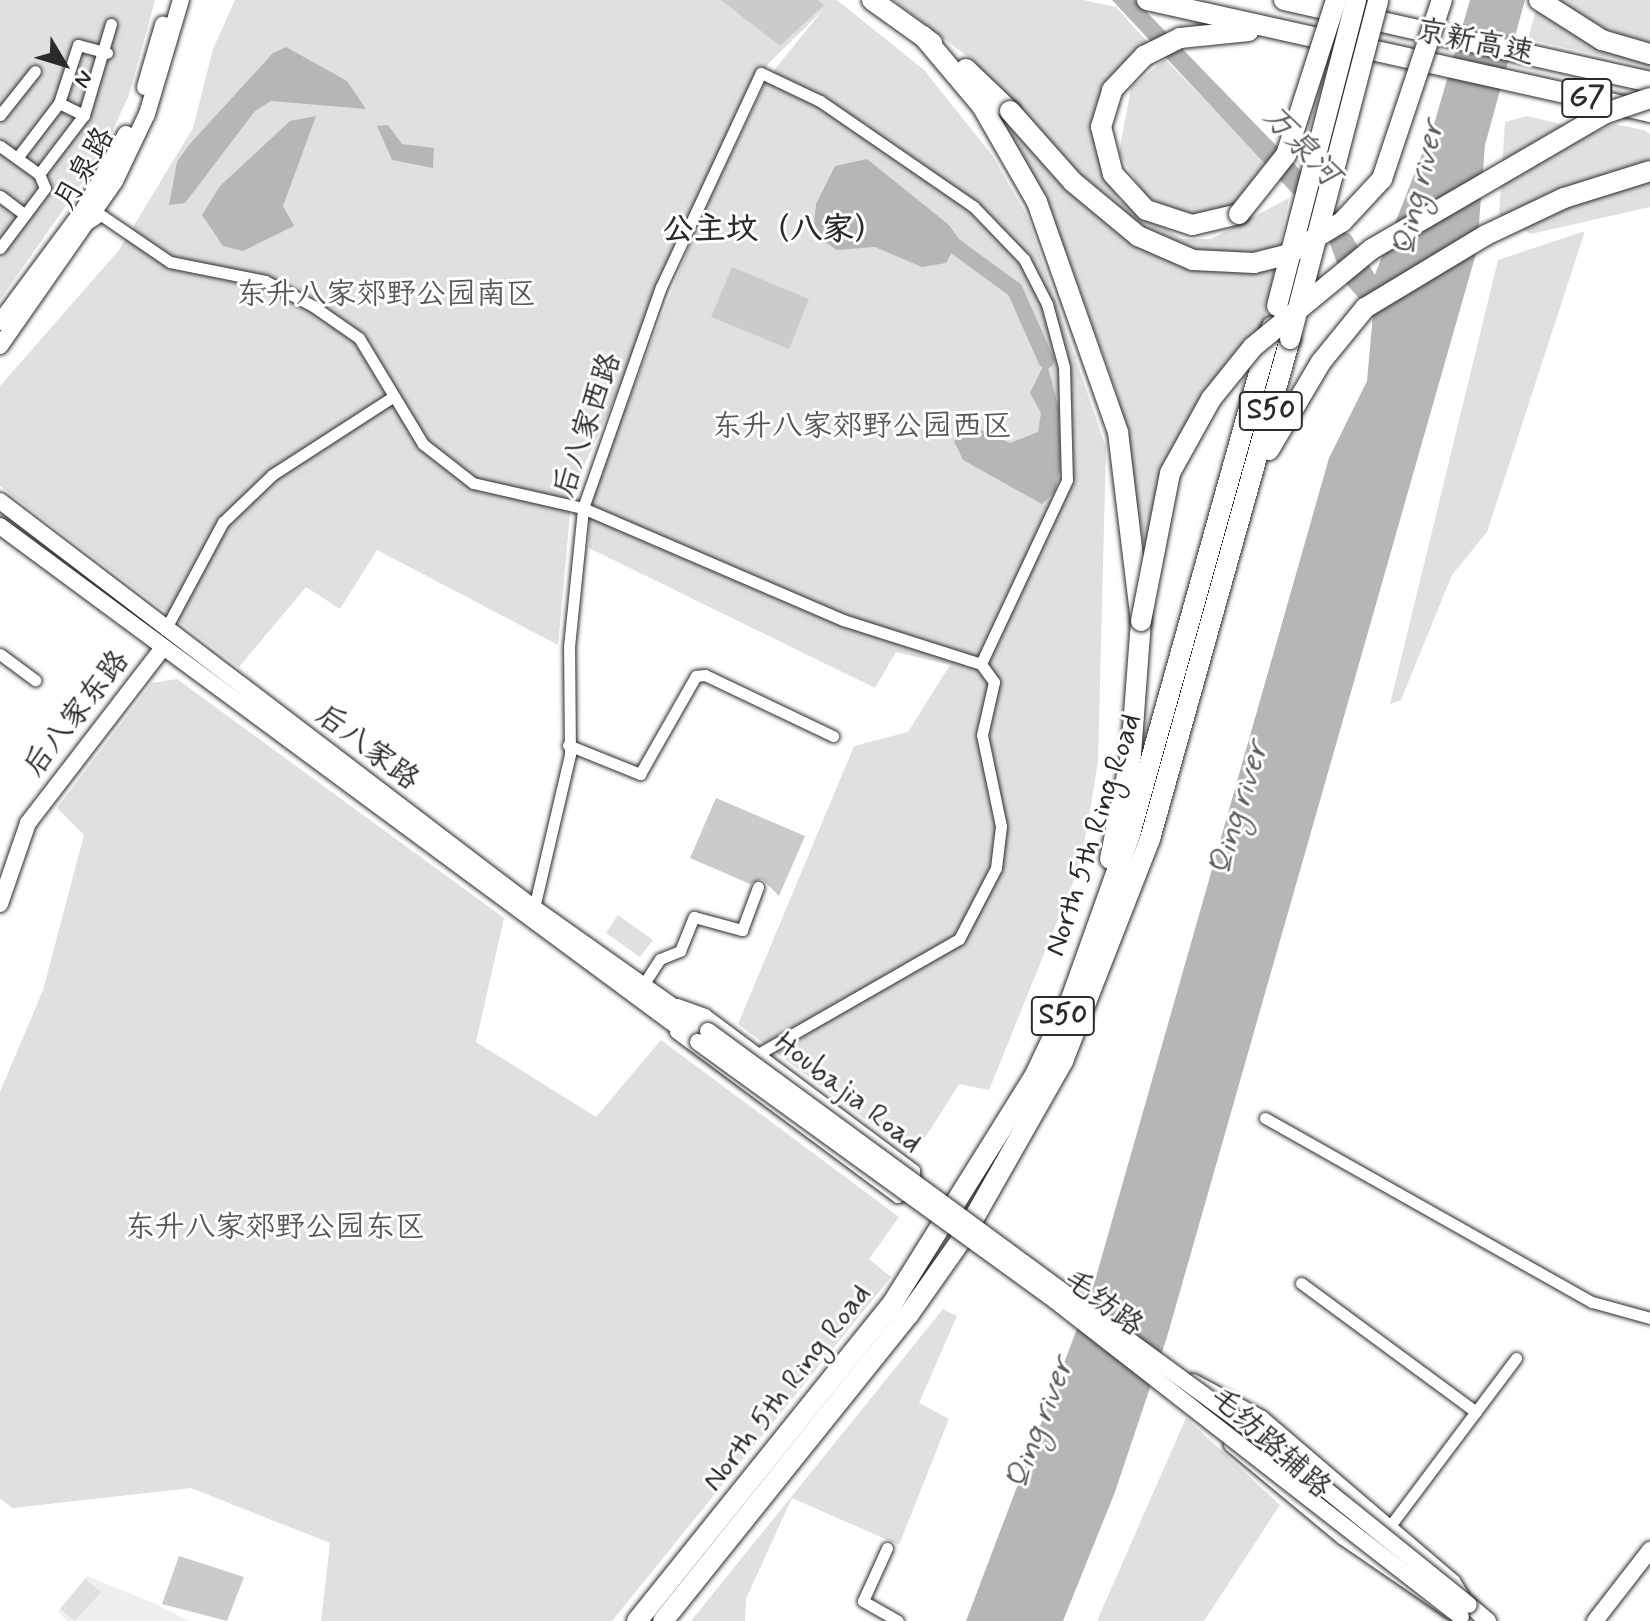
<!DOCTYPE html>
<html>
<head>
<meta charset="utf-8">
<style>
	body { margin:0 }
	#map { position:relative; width:1650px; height:1621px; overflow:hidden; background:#fff; font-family:Mynerve,"LXGW WenKai TC",sans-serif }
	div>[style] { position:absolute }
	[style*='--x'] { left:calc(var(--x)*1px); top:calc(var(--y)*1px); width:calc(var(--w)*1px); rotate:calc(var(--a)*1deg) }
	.built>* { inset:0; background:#efefef }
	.green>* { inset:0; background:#e0e0e0 }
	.water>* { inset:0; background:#b6b6b6 }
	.canal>* { height:10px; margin:-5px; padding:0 5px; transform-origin:5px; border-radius:5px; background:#b6b6b6 }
	.river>* { height:16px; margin:-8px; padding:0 8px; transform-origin:8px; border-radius:8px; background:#b6b6b6 }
	.building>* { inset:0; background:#cbcbcb }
	.roads { filter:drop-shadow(0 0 2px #2b2b2b) drop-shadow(0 0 2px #2b2b2b) }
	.street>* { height:11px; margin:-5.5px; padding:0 5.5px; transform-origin:5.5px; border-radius:5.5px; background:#fff }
	.secondary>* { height:16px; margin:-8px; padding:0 8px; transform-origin:8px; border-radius:8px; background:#fff }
	.highway>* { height:20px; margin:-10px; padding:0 10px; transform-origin:10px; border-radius:10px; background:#fff }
	.bridges { filter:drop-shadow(0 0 2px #2b2b2b) drop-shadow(0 0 2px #2b2b2b) }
	.secondary-bridge>* { height:16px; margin:-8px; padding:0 8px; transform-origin:8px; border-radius:8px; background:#fff }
	.highway-bridge>* { height:20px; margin:-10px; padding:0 10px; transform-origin:10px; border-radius:10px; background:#fff }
	span { translate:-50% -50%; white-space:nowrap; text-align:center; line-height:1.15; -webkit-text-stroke:6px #fff; paint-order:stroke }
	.shield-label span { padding:2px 6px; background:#fff; border:2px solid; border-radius:6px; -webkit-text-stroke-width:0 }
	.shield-label { font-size:28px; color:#2b2b2b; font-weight:700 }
	.street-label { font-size:30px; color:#2b2b2b }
	.park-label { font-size:30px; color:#585858 }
	.water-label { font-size:32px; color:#5c5c5c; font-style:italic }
	.neighbourhood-label { font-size:32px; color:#2b2b2b; font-weight:700 }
	.north { position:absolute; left:24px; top:24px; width:80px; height:80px; -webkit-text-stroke:6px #fff; paint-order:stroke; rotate:128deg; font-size:22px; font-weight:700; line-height:32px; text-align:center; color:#2b2b2b }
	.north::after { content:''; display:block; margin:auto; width:28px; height:36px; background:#2b2b2b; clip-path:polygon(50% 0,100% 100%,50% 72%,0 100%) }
</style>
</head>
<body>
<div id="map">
	<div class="built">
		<div style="clip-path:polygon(87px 1576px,156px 1604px,189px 1621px,67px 1621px,58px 1612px)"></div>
	</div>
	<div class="green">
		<div style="clip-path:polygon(0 0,155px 0,129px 95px,102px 154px,0 300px)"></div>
		<div style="clip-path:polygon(235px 0,837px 0,924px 70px,992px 155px,1027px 216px,1106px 448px,1098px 762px,1081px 863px,989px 1090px,959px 1084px,925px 1138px,905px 1149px,738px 1024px,854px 746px,908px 732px,950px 665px,896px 652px,875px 688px,589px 548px,590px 497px,701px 217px,767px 79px,822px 11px,768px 64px,572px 492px,558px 645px,377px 550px,340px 609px,306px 587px,239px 667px,0 486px,0 386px,119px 250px,193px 128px,213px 49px)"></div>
		<div style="clip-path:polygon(893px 0,1083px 0,1116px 7px,1151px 46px,1109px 80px,1096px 105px,1099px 160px,1120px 200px,1182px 239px,1211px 239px,1289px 198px,1262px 331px,1192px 413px,1157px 493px,1145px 550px,1118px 397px,1067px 254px,968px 57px)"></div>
		<div style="clip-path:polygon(1539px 0,1650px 0,1650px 67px,1528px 39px)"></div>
		<div style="clip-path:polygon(1165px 59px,1270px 167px,1241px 203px,1208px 217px,1182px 215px,1145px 196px,1119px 153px,1131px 88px)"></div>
		<div style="clip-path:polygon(1527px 116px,1595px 132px,1614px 124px,1644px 130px,1650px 134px,1650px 207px,1531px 234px,1499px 214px,1505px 122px)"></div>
		<div style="clip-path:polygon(1585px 231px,1487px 532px,1452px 575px,1401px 700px,1390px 704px,1498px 260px)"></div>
		<div style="clip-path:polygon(177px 679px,504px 918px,476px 1042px,596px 1117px,661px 1040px,899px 1217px,869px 1259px,891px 1277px,612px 1621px,321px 1621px,330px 1543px,191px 1488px,13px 1508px,0 1499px,0 1092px,43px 990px,84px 835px,57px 808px,152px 683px)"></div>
		<div style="clip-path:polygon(618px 915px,653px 940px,640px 957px,606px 933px)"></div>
		<div style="clip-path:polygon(943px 1309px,957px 1316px,919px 1403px,949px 1419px,899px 1545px,792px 1498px,746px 1599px,745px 1621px,691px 1621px)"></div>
		<div style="clip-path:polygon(1186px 1418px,1280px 1505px,1204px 1621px,1097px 1621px)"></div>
		<div style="clip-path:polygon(85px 1579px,101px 1592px,75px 1621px,60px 1609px)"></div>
	</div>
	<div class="water">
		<div style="clip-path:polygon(1112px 0,1135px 0,1301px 171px,1338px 217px,1372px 282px,1435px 121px,1470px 0,1525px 0,1485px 145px,1477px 250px,1167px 1337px,1115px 1492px,1063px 1621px,966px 1621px,1094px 1284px,1329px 458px,1367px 381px,1373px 314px,1343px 280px,1324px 227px)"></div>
		<div style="clip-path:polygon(286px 47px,347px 81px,366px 109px,271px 101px,255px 111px,185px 203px,169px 205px,177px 162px,189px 145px,273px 53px)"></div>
		<div style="clip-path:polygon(316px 116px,283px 206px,294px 226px,243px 251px,223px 246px,202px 215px,220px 186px,290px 121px)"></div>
		<div style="clip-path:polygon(388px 125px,402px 144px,434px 148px,433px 168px,392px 160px,377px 126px)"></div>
		<div style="clip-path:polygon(867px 159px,949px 225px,959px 239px,946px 263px,922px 267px,875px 247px,837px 250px,813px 234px,816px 204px,835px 166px)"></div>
		<div style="clip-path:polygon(1046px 360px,1059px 409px,1060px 468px,1055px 491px,1042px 504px,963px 460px,954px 441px,974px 427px,1010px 443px,1038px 432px,1041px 413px,1030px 393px)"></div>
	</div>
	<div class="canal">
		<div style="--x:1347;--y:238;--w:61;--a:59.2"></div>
	</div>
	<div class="river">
		<div style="--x:955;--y:246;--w:74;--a:36.3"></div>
		<div style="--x:1015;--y:290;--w:77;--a:66.1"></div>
	</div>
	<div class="building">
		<div style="clip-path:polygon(721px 0,818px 0,824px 5px,780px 46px)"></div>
		<div style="clip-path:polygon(732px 267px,809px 299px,789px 349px,711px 317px)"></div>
		<div style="clip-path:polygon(716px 798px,805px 836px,779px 896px,762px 879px,750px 884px,690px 858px)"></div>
		<div style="clip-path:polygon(179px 1556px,244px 1577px,227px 1621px,162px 1604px)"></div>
	</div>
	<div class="roads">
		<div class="street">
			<div style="--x:59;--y:103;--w:28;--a:26"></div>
			<div style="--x:0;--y:115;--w:56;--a:-51.5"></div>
			<div style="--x:0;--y:146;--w:48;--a:35.7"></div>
			<div style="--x:17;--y:158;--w:69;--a:-52.6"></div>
			<div style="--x:59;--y:103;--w:61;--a:-71.9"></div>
			<div style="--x:78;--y:45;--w:30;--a:15"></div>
			<div style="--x:0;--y:196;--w:31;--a:37"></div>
			<div style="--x:89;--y:223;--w:14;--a:-34"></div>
			<div style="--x:101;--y:215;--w:83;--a:34.3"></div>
			<div style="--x:170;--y:262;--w:97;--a:11.3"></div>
			<div style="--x:265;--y:281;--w:54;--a:27.5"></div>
			<div style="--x:313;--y:306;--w:56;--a:34.8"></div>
			<div style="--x:359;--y:338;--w:124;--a:58.9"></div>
			<div style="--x:423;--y:444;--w:63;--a:38"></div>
			<div style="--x:473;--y:483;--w:113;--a:12.8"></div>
			<div style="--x:583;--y:508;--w:283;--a:23.3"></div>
			<div style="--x:843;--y:620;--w:145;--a:17.7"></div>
			<div style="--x:981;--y:664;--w:22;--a:54"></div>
			<div style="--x:994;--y:682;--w:54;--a:102.8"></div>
			<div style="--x:982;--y:735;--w:93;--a:78.2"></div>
			<div style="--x:1001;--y:826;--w:42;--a:96.8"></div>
			<div style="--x:996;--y:868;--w:80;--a:117.5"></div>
			<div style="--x:959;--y:939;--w:232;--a:150.2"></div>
			<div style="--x:0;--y:248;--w:75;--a:-53.1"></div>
			<div style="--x:45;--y:188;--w:15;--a:-113"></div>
			<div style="--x:39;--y:174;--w:74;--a:-52.7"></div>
			<div style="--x:84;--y:115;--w:95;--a:-73.5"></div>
			<div style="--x:165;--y:630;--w:123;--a:-61.8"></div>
			<div style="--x:223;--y:522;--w:68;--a:-43.8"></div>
			<div style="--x:272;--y:475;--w:145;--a:-32.9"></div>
			<div style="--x:0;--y:654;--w:44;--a:36.6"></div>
			<div style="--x:568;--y:745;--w:78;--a:21.9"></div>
			<div style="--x:640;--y:774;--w:113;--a:-60.3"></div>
			<div style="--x:696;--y:676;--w:9;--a:-6"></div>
			<div style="--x:705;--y:675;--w:142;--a:25.5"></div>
			<div style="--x:534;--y:908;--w:158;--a:-76.8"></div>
			<div style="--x:570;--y:754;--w:107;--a:-90.5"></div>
			<div style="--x:569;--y:647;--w:140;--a:-84.2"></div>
			<div style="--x:583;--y:508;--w:234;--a:-70.6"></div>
			<div style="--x:661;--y:287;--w:236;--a:-65"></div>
			<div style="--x:761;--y:73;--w:65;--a:25.4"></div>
			<div style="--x:820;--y:101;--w:186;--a:34.5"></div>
			<div style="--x:973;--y:206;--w:74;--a:46.1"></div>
			<div style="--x:1024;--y:259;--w:51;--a:62.9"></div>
			<div style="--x:1047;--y:304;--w:65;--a:74.9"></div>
			<div style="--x:1064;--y:367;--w:113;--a:88.5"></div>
			<div style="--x:1067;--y:480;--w:203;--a:115.1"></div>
			<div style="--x:643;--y:985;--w:31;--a:-57"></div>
			<div style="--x:660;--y:959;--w:22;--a:-22"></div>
			<div style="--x:680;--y:951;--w:37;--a:-68"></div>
			<div style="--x:694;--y:917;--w:50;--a:15.2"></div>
			<div style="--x:742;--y:930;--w:46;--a:-69.6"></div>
			<div style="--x:675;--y:1032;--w:277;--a:36.6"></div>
			<div style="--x:897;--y:1197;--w:19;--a:-21"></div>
			<div style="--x:915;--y:1190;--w:20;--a:-93"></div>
			<div style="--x:914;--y:1170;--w:261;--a:-143.3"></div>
			<div style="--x:705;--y:1014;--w:29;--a:-160"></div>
			<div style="--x:1265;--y:1118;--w:375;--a:29.4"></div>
			<div style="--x:1592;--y:1302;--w:60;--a:15.4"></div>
			<div style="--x:1301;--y:1283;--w:217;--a:36.4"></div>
			<div style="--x:1193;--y:1379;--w:78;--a:28.2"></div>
			<div style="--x:1262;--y:1416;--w:253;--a:40.5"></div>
			<div style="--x:1454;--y:1580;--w:21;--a:59"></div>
			<div style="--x:1229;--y:1445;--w:146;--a:39.7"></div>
			<div style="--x:1341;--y:1538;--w:132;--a:34.5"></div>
			<div style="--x:1390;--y:1526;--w:210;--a:-53.1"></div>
			<div style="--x:887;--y:1548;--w:58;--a:114.4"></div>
			<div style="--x:863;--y:1601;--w:40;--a:29.7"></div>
		</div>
		<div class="secondary">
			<div style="--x:145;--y:87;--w:65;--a:-73.8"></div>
			<div style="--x:0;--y:322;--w:141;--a:-53.4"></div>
			<div style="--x:84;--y:209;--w:86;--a:-60.8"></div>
			<div style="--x:0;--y:346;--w:201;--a:-55.1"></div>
			<div style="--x:115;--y:181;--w:74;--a:-64.5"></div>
			<div style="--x:147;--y:114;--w:119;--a:-73.4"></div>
			<div style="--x:0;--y:501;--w:671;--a:37.31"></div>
			<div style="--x:534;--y:908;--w:213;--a:35.3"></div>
			<div style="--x:0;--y:526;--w:868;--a:36.47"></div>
			<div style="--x:0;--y:904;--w:86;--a:-70.9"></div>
			<div style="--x:28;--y:823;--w:221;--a:-52.4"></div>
			<div style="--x:1469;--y:1605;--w:25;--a:40"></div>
			<div style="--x:1595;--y:1621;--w:90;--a:-52.2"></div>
		</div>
		<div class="highway">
			<div style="--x:872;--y:0;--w:74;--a:35.6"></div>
			<div style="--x:1147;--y:0;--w:515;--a:12.55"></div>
			<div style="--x:1284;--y:0;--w:375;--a:12.6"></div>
			<div style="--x:1539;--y:0;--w:75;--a:32.4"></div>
			<div style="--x:1602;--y:40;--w:50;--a:16.3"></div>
			<div style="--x:923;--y:36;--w:92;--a:49.9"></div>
			<div style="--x:982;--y:106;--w:111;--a:60.2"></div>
			<div style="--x:1037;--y:202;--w:244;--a:70.6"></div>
			<div style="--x:1118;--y:432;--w:190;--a:83.1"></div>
			<div style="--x:1141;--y:621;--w:134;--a:94.3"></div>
			<div style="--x:1131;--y:755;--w:106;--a:101.4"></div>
			<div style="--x:966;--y:69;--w:61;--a:43.7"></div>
			<div style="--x:1239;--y:214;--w:48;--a:166.8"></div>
			<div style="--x:1192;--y:225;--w:48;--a:-161.9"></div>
			<div style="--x:1146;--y:210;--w:49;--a:-132.5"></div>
			<div style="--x:1113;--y:174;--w:49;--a:-104.3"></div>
			<div style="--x:1101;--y:127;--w:39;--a:-73"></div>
			<div style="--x:1112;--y:90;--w:47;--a:-46.7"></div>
			<div style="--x:1144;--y:56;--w:40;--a:-26.6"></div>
			<div style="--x:1180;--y:38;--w:69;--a:-5.8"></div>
			<div style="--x:1269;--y:450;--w:102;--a:-59.4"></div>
			<div style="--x:1321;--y:362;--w:70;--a:-50.8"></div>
			<div style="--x:1365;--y:308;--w:141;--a:-31.1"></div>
			<div style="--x:1486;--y:235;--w:86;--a:-25.4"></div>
			<div style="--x:1564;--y:198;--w:90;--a:-17.4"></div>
			<div style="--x:637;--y:1621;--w:407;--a:-51.2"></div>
			<div style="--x:892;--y:1304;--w:268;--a:-58"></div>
			<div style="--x:1034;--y:1077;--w:86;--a:-64.6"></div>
			<div style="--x:1071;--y:999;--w:175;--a:-70.3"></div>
			<div style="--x:1130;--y:834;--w:527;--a:-74.38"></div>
			<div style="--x:663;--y:1621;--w:393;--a:-51.3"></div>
			<div style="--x:909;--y:1314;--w:92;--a:-54.8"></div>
			<div style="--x:962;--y:1239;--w:205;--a:-60.4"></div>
			<div style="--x:1063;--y:1061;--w:238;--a:-68.6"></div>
			<div style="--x:1150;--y:839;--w:519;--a:-74.36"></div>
		</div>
	</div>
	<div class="bridges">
		<div class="secondary-bridge">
			<div style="--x:708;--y:1031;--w:681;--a:36.28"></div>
			<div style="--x:1257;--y:1434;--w:272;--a:38.9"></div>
			<div style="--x:698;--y:1042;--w:433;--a:35.9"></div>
			<div style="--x:1049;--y:1296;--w:522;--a:37.92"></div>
		</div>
		<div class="highway-bridge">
			<div style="--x:1010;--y:111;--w:95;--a:48.4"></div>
			<div style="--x:1073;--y:182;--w:85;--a:39.7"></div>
			<div style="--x:1138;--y:236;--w:60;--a:23.6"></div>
			<div style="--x:1193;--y:260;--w:61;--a:2.8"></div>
			<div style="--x:1254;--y:263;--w:34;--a:-14"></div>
			<div style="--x:1287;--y:255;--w:64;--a:-31"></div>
			<div style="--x:1342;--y:222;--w:59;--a:-47.1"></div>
			<div style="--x:1382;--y:179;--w:189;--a:-71.5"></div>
			<div style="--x:1239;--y:214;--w:75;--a:-51.5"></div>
			<div style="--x:1286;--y:155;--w:163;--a:-72.1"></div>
			<div style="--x:1277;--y:306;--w:316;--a:-75.5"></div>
			<div style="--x:1290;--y:339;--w:350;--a:-75.4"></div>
			<div style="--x:1141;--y:621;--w:151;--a:-78.9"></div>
			<div style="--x:1170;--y:473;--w:85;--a:-61"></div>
			<div style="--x:1211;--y:399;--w:67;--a:-51.1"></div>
			<div style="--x:1253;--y:347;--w:154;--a:-39.5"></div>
			<div style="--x:1372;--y:249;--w:271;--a:-30.2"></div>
			<div style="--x:1606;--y:113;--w:46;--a:-18.8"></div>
		</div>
	</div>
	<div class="shield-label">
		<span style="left:1587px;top:98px">G7</span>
		<span style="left:1271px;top:411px">S50</span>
		<span style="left:1063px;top:1016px">S50</span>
	</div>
	<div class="street-label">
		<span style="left:1475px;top:43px;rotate:12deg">京新高速</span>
		<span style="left:85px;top:169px;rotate:-60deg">月泉路</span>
		<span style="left:588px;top:425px;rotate:-71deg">后八家西路</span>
		<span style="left:77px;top:714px;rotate:-52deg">后八家东路</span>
		<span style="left:367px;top:748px;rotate:37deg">后八家路</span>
		<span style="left:1094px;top:835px;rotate:-72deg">North 5th Ring Road</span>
		<span style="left:848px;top:1093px;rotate:38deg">Houbajia Road</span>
		<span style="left:1103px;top:1303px;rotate:37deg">毛纺路</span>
		<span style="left:787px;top:1388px;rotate:-52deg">North 5th Ring Road</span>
		<span style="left:1270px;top:1443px;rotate:42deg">毛纺路辅路</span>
	</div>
	<div class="park-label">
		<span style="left:386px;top:295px">东升八家郊野公园南区</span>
		<span style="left:862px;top:427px">东升八家郊野公园西区</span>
		<span style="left:275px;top:1228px">东升八家郊野公园东区</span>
	</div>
	<div class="water-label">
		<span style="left:1301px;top:146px;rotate:47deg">万泉河</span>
		<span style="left:1419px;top:189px;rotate:-77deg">Qing river</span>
		<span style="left:1239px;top:809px;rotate:-73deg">Qing river</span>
		<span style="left:1040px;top:1424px;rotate:-69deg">Qing river</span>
	</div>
	<div class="neighbourhood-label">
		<span style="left:774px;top:230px">公主坟（八家）</span>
	</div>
	<div class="north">N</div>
</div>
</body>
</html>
